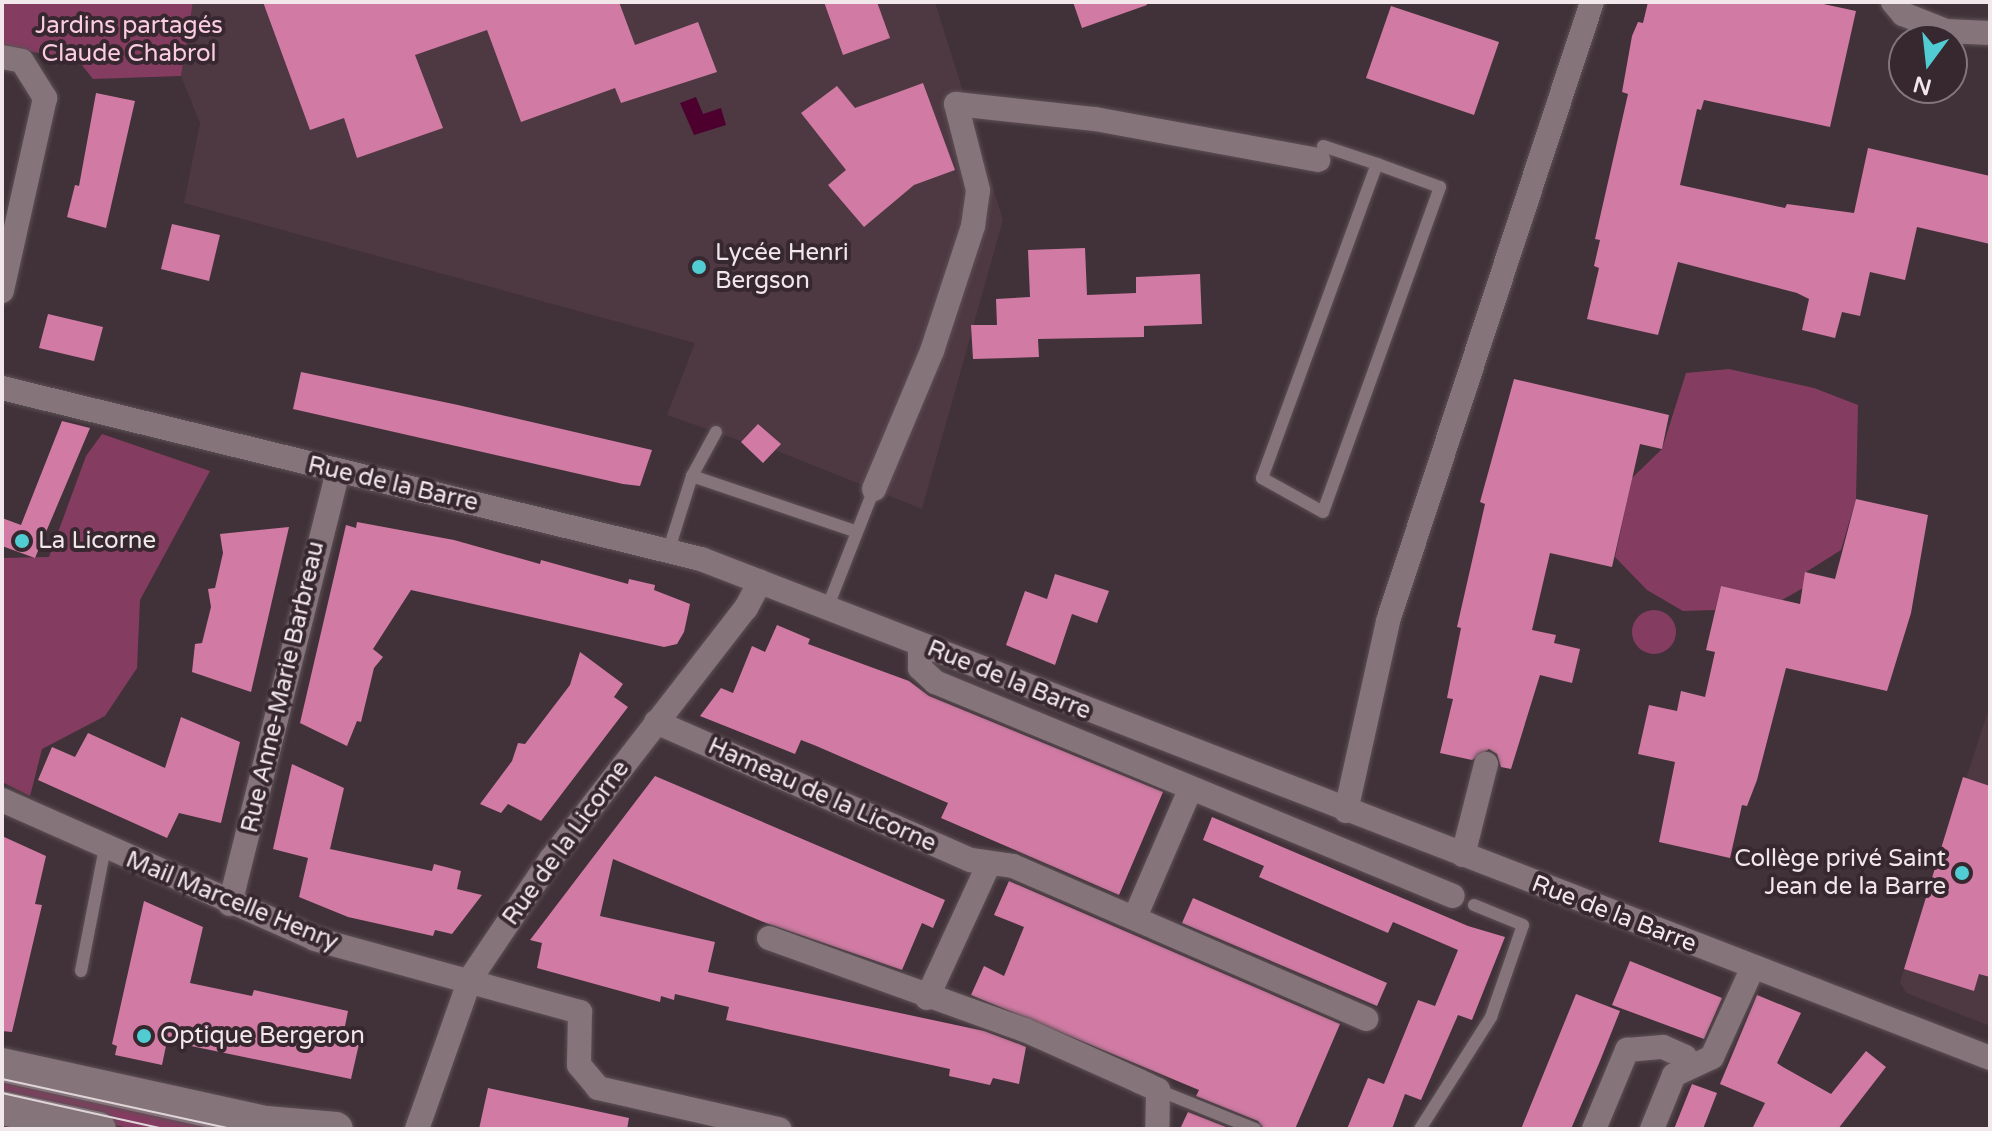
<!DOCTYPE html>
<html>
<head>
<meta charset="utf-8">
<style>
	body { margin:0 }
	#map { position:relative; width:1992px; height:1131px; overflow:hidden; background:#413239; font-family:"Varela Round",sans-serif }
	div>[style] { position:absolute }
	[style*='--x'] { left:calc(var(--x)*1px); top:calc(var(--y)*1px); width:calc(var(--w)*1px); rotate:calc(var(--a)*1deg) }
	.built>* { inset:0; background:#4e3842 }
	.green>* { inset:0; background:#853c61 }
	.round { border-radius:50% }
	.water>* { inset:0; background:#4d002e }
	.building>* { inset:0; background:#d17ba4 }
	.roads { filter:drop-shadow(0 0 2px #5d5055) drop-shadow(0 0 2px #5d5055) }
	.lane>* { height:12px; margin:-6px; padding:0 6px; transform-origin:6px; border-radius:6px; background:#86747b }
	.street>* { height:24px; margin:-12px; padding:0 12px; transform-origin:12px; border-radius:12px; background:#86747b }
	.secondary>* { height:34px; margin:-17px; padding:0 17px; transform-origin:17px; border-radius:17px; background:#86747b }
	.tram>* { height:2px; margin:-1px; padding:0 1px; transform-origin:1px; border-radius:1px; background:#dfd5d9 }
	.dots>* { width:22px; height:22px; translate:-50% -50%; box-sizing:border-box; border:4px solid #37282f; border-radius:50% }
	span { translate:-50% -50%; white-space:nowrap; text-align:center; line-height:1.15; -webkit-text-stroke:8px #37282f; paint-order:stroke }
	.park-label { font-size:24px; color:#fccde1 }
	.poi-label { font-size:24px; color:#f2e8ec }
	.left { translate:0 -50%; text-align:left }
	.right { translate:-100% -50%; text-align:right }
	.street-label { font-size:24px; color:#f2e8ec }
	.frame { position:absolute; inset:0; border:4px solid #f2e8ec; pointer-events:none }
	.north { position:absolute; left:1888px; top:24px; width:80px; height:80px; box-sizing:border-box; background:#37282f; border:2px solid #82757b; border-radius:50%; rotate:195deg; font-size:22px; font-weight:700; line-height:32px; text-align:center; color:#f2e8ec }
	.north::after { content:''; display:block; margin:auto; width:28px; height:36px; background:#51ccd3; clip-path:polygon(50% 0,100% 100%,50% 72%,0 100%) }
</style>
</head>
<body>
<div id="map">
	<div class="built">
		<div style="clip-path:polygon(193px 2px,935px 2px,1003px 220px,922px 509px,775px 450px,763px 463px,741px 441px,667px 415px,695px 343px,184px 203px,200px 123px,181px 76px)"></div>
		<div style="clip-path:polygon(1990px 705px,1990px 1026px,1906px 993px,1900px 982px)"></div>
	</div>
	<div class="green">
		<div style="clip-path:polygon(2px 2px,193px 2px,181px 76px,93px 79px,81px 64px,2px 44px)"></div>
		<div style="clip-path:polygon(1729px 369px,1814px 388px,1858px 405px,1856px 499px,1841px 550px,1806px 572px,1803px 588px,1782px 600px,1721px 586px,1715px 610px,1683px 611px,1647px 590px,1615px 557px,1632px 478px,1662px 449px,1686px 373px)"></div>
		<div style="clip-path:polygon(102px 434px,210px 471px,140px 600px,137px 668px,105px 716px,42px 749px,30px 796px,2px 782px,2px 558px,49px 557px,86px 456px)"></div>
		<div class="round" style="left:1632px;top:610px;width:44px;height:44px"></div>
		<div style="clip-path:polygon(2px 1072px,262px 1129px,133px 1129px,2px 1100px)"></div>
	</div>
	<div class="water">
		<div style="clip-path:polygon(696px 97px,703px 114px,721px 108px,726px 125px,694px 135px,680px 103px)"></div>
	</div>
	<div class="building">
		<div style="clip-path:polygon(263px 2px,619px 2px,635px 45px,698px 22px,717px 72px,621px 103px,615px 88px,521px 122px,487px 30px,415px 55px,443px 128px,357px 158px,344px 118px,310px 130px)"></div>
		<div style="clip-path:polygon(824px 2px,877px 2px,890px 38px,843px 55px)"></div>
		<div style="clip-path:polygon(1073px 2px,1146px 2px,1147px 5px,1082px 28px)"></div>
		<div style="clip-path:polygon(1648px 2px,1814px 2px,1856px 11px,1830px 127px,1704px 100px,1701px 110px,1697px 109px,1680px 185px,1785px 208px,1787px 204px,1854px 213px,1868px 148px,1990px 176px,1990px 244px,1917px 227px,1905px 280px,1870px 272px,1860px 316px,1842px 312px,1835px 338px,1802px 330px,1809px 299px,1797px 293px,1678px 262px,1658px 335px,1587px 319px,1599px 268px,1594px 266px,1600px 240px,1595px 239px,1628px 94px,1622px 92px,1632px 36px,1638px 22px,1643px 23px)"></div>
		<div style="clip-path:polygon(1391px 6px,1499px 42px,1474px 115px,1366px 78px)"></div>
		<div style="clip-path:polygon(923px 83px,955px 170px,914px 185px,864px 227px,828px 185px,846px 170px,801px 113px,837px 86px,855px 108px)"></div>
		<div style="clip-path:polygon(96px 93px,135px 101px,106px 228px,67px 217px,75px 185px,79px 186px)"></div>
		<div style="clip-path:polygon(172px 224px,220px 235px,209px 281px,161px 269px)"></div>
		<div style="clip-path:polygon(1085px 248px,1087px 295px,1136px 293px,1136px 277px,1200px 274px,1202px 324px,1144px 326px,1144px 337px,1038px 339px,1039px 357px,973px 359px,971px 325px,997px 325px,996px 299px,1030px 297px,1028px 250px)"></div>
		<div style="clip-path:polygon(48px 314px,103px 327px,94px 361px,39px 348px)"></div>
		<div style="clip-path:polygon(301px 372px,458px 405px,652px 450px,640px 486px,623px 484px,293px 409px)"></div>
		<div style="clip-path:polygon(1514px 379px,1669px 415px,1662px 449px,1640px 444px,1612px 567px,1550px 553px,1532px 630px,1556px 635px,1554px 643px,1580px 649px,1572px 683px,1540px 675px,1511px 769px,1501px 767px,1497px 754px,1489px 749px,1472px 760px,1440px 753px,1453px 699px,1447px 698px,1461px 628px,1457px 627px,1485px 504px,1480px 502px)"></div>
		<div style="clip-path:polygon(62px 421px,90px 428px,35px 558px,2px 546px,2px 518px,21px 525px)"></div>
		<div style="clip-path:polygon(758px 424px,781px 444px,763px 463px,741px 442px)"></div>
		<div style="clip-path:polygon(1856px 499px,1928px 515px,1911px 613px,1887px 691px,1786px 668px,1757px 780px,1747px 806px,1742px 805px,1730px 858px,1659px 842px,1675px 762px,1638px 754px,1649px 705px,1677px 711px,1681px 691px,1705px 697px,1715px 652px,1706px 650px,1721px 586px,1800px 604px,1805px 572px,1835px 579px)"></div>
		<div style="clip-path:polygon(357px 522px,454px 540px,540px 564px,541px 560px,628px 584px,629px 579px,655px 585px,654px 590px,690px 604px,684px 632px,677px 644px,664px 647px,411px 590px,373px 649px,383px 657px,374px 668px,361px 722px,357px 721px,347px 746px,300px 723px,346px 525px,356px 528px)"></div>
		<div style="clip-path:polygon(289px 527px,251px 692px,192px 672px,195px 644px,202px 643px,211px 607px,208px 589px,215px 588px,223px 553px,220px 534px)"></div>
		<div style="clip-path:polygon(1055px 574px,1109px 591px,1097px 623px,1072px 614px,1055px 665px,1006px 645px,1025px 591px,1047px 599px)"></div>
		<div style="clip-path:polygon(777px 625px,810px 639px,808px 644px,909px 681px,929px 696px,1163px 792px,1119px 895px,941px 818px,948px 803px,814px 745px,801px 740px,795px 754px,700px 716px,721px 688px,733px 693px,752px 646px,765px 652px)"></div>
		<div style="clip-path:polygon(580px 652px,623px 684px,614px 697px,628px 707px,541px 821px,508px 804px,501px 813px,480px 804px,512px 761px,518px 743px,525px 744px,570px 685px)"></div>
		<div style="clip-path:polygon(181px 717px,240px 742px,221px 823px,179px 813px,167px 838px,38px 780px,52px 747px,75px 757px,88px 733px,165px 768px)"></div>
		<div style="clip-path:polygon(292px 764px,344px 788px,330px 849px,432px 871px,434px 864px,461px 871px,457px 889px,482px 895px,452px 934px,435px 930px,433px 936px,348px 917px,299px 897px,308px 858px,273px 849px)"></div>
		<div style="clip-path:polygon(655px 776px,945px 900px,933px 928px,922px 923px,902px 970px,766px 923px,613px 859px,600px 916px,715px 942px,708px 972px,984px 1031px,1019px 1044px,1026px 1047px,1019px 1084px,993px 1078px,990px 1085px,949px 1076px,950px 1069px,726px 1020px,729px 1007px,675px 994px,674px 1000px,661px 996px,660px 1002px,537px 968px,542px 943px,530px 940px)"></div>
		<div style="clip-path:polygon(1963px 777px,1990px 786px,1990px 977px,1979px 974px,1974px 991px,1904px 969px)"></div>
		<div style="clip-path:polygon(1212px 817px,1468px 926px,1505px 937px,1472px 1020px,1458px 1015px,1421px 1100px,1405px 1094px,1392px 1129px,1347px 1129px,1368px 1078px,1384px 1084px,1418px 1000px,1435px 1006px,1458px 950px,1393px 922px,1388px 933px,1259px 877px,1264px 866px,1203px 840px)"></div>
		<div style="clip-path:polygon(2px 836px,46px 856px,35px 904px,42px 905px,12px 1032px,2px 1031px)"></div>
		<div style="clip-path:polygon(1009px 881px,1340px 1024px,1295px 1129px,1264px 1129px,1258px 1121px,1196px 1096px,1199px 1090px,971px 995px,984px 966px,1004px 976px,1024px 927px,994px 915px)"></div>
		<div style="clip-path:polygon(1193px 898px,1387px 983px,1377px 1006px,1182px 923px)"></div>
		<div style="clip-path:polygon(144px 901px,203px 927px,190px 983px,252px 996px,254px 990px,348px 1011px,344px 1031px,361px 1035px,351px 1079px,167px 1041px,162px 1065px,115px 1055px,117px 1046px,112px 1044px)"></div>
		<div style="clip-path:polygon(1630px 961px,1722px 998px,1704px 1039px,1612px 1005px)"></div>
		<div style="clip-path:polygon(1576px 994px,1620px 1011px,1600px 1061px,1571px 1129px,1521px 1129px)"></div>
		<div style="clip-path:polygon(1757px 995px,1801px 1013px,1777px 1063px,1783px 1067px,1831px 1094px,1866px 1051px,1886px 1067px,1838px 1129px,1752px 1129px,1765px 1103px,1720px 1084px)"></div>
		<div style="clip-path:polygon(1692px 1084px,1717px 1093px,1703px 1129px,1674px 1129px)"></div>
		<div style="clip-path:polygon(488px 1088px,629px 1118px,627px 1129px,479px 1129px)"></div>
		<div style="clip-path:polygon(1188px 1112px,1231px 1129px,1180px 1129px)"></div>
	</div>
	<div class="roads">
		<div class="lane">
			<div style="--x:1323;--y:146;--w:57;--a:18.4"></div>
			<div style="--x:1377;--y:164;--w:67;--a:20.1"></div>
			<div style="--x:1440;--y:187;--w:345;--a:109.8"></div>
			<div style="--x:1323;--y:512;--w:70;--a:-150.9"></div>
			<div style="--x:1262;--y:478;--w:334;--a:-69.9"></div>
			<div style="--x:692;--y:476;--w:174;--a:18.7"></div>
			<div style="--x:669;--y:549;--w:77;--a:-72.5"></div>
			<div style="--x:692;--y:476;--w:50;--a:-61.4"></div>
			<div style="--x:828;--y:606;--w:126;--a:-68.5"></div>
			<div style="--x:81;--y:971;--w:125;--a:-79"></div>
			<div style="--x:1158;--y:1090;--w:105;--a:21.9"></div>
			<div style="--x:1420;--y:1129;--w:133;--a:-57.6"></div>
			<div style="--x:1491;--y:1017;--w:97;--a:-70.8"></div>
			<div style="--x:1523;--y:925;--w:53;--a:-157.8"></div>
		</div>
		<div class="street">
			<div style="--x:1893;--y:2;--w:16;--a:50"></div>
			<div style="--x:1903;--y:14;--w:46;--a:21.6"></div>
			<div style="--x:1946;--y:31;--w:44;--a:2.6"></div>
			<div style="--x:2;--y:57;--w:20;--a:11"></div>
			<div style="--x:22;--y:61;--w:44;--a:58.1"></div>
			<div style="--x:45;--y:98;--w:198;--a:102.6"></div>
			<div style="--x:2;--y:388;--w:720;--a:13.75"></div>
			<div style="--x:701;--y:559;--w:1382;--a:21.16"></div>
			<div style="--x:874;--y:489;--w:150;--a:-67.2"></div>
			<div style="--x:932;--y:351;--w:132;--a:-71.8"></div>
			<div style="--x:973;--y:226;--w:36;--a:-82"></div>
			<div style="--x:978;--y:190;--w:89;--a:-104.3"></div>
			<div style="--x:956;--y:104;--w:140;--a:6.2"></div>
			<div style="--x:1095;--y:119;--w:227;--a:10.4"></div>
			<div style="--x:920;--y:645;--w:23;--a:90"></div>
			<div style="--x:920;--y:668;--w:21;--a:43"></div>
			<div style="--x:935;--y:682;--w:560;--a:22.45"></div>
			<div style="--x:656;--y:722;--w:344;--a:23.7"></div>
			<div style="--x:971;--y:860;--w:42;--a:8.1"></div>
			<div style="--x:1013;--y:866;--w:385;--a:23.4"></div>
			<div style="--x:2;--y:800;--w:342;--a:23.9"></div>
			<div style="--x:315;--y:939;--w:275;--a:15.4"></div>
			<div style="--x:580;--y:1012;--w:53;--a:91.1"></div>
			<div style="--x:579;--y:1065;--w:30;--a:50"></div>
			<div style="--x:598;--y:1088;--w:186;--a:12.8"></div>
			<div style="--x:1346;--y:811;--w:195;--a:-77.5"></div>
			<div style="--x:1388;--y:621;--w:652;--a:-71.76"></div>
			<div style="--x:1463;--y:855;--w:94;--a:-75.8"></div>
			<div style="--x:230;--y:904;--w:446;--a:-76"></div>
			<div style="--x:1135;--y:917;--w:138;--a:-66.6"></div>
			<div style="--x:769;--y:938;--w:272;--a:19.8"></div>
			<div style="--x:1025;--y:1030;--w:125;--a:24.1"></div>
			<div style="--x:1139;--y:1081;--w:21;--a:25"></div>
			<div style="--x:1158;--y:1090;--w:39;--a:91"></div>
			<div style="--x:927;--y:998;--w:148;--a:-65.2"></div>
			<div style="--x:417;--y:1129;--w:159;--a:-70.5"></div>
			<div style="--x:470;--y:979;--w:145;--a:-56"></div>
			<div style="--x:551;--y:859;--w:318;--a:-52.2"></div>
			<div style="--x:746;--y:608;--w:30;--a:-62"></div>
			<div style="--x:1594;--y:1129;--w:86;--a:-67.3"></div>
			<div style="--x:1627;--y:1050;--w:36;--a:-5"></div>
			<div style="--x:1663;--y:1047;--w:24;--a:24"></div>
			<div style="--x:1685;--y:1057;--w:10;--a:61"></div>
			<div style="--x:1652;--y:1129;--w:58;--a:-67.8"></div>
			<div style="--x:1674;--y:1075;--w:42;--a:-25.3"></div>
			<div style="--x:1712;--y:1057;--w:99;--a:-65.5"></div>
		</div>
		<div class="secondary">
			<div style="--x:2;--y:1065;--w:270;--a:12.4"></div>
			<div style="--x:266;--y:1123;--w:70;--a:4.9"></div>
			<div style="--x:2;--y:1108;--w:99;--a:12.2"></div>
		</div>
	</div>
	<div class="tram">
		<div style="--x:2;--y:1079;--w:234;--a:12.3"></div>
		<div style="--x:2;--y:1093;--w:166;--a:12.5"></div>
	</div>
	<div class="dots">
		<div style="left:699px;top:267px;background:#51ccd3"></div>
		<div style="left:22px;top:541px;background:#51ccd3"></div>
		<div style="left:1962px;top:873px;background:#51ccd3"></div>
		<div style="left:144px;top:1036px;background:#51ccd3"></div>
	</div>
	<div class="park-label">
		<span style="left:129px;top:40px">Jardins partagés<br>Claude Chabrol</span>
	</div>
	<div class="poi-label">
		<span class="left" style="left:715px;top:267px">Lycée Henri<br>Bergson</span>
		<span class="left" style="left:38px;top:541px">La Licorne</span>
		<span class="right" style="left:1946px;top:873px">Collège privé Saint<br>Jean de la Barre</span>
		<span class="left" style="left:160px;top:1036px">Optique Bergeron</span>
	</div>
	<div class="street-label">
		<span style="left:393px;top:484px;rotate:13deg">Rue de la Barre</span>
		<span style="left:1009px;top:680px;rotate:22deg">Rue de la Barre</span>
		<span style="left:283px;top:687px;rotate:-77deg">Rue Anne-Marie Barbreau</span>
		<span style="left:822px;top:795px;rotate:24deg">Hameau de la Licorne</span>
		<span style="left:566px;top:843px;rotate:-54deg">Rue de la Licorne</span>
		<span style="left:232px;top:901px;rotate:22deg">Mail Marcelle Henry</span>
		<span style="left:1614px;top:914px;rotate:21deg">Rue de la Barre</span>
	</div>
	<div class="frame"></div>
	<div class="north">N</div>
</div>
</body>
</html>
